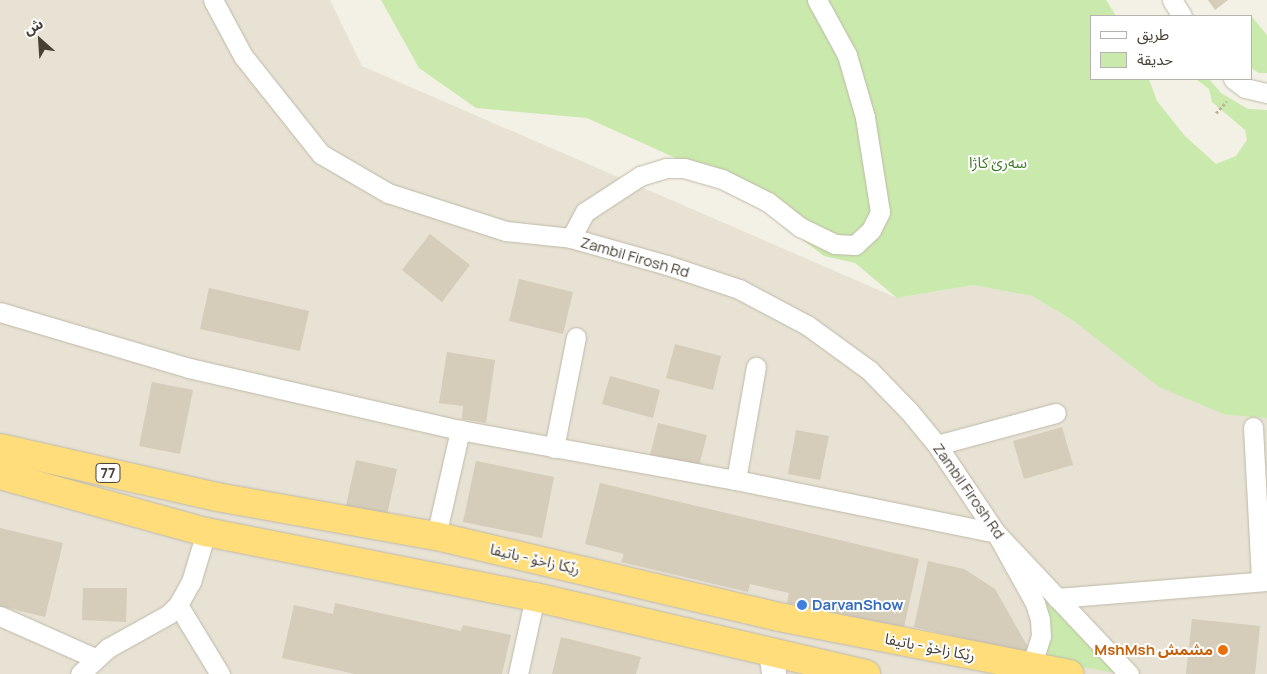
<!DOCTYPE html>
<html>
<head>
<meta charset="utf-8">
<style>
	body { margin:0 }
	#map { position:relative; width:1267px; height:674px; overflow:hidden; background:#f3f0e5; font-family:Manrope,"Noto Sans Arabic",sans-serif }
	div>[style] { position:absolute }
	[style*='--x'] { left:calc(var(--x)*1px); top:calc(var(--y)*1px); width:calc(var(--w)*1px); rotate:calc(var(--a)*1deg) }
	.residential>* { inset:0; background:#e7e2d3 }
	.green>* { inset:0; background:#cae9ac }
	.building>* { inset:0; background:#d5ccba }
	.path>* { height:3px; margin-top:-1.5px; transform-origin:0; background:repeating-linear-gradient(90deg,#c1b598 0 2.5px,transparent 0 5px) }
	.roads { filter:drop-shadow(0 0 1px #bfb8a8) drop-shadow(0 0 1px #bfb8a8) }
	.minor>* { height:19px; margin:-9.5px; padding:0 9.5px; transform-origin:9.5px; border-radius:9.5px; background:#fff }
	.tertiary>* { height:24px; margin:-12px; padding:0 12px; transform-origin:12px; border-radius:12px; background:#fff }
	.trunk>* { height:28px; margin:-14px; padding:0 14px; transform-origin:14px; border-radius:14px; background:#ffdd7b }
	.dots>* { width:14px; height:14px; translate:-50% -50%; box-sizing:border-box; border:2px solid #fff; border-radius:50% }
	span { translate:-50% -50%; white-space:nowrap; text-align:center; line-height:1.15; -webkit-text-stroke:4px #fff; paint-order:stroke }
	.shield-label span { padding:1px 4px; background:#fff; border:1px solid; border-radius:4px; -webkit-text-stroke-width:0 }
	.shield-label { font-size:14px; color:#464035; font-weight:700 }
	.park-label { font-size:15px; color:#417a26 }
	.street-label { font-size:15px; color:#464035 }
	.shop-label { font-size:15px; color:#366cbe; font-weight:700 }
	.left { translate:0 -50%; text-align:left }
	.food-label { font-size:15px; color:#c56008; font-weight:700 }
	.right { translate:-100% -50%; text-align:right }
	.legend { position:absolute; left:1090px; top:15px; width:162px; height:65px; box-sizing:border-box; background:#fff; border:1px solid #b5b3ae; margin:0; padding:6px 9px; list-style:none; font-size:15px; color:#464035 }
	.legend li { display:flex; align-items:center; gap:10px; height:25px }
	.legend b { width:25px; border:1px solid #b5b3ae }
	.north { position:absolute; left:15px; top:15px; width:50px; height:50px; -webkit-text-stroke:4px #fff; paint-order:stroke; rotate:334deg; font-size:14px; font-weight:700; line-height:20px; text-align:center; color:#464035 }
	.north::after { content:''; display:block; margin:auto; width:18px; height:22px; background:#464035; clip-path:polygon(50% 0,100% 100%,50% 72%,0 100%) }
</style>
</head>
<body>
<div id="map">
	<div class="residential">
		<div style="clip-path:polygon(0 0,330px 0,362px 66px,897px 298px,973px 285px,1032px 296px,1226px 415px,1267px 418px,1267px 674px,0 674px)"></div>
	</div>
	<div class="green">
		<div style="clip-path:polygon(381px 0,1106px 0,1116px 16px,1091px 16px,1091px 79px,1149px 79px,1157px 101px,1185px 136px,1216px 164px,1236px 156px,1247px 140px,1245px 130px,1212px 102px,1209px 89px,1196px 79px,1209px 79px,1221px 93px,1248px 109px,1267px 110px,1267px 418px,1226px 415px,1159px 387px,1075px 322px,1032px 296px,973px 285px,897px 298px,855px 263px,824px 256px,722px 179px,587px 118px,476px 108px,419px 68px)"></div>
		<div style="clip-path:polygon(1252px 17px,1267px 35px,1267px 73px,1259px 73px,1251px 68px)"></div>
		<div style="clip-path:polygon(1043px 600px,1066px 619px,1116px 673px,1047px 661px,1051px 623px)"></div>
	</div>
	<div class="building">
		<div style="clip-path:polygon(1208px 0,1228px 0,1215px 10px)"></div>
		<div style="clip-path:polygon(430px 234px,470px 265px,442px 302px,402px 270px)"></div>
		<div style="clip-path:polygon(519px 279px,573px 292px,563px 334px,509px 321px)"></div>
		<div style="clip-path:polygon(209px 288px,309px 311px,300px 351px,200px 329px)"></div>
		<div style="clip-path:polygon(675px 344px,721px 356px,713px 390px,666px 378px)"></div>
		<div style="clip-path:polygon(447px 352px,495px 360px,486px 423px,462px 419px,463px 406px,439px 403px)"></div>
		<div style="clip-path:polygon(610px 376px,660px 390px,653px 418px,602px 404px)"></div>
		<div style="clip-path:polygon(152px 382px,193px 390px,180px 454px,139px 446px)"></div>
		<div style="clip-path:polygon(658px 423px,707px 435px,699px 466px,650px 455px)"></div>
		<div style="clip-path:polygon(1062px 427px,1073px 465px,1024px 479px,1013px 441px)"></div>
		<div style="clip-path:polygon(796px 430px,829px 436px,820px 480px,788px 474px)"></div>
		<div style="clip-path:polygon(356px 460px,397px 469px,387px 515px,346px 506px)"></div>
		<div style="clip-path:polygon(476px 461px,554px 477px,542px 538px,463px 522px)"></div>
		<div style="clip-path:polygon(600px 483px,919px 559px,904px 627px,787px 603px,789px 593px,750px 584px,748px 592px,621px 562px,624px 554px,585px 544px)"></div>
		<div style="clip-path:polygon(0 528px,63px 543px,45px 617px,0 606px)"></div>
		<div style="clip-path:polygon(928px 561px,964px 569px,995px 589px,1032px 654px,914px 627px)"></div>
		<div style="clip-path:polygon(83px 588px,127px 588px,126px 622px,82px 620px)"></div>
		<div style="clip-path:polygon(335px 603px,461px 631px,463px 625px,511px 635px,502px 674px,355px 674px,282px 658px,294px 605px,333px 614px)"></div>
		<div style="clip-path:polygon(1192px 619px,1260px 626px,1255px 674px,1186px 674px)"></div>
		<div style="clip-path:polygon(561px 637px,641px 657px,636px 674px,552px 674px)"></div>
	</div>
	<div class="path">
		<div style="--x:1216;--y:113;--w:16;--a:-47"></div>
	</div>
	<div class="roads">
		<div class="minor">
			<div style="--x:213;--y:0;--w:64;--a:61.8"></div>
			<div style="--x:243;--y:56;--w:125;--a:51.5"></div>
			<div style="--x:321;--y:154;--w:78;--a:30.2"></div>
			<div style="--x:388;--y:193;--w:124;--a:17.9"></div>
			<div style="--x:506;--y:231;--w:65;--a:6.1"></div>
			<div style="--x:571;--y:238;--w:100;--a:15.7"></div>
			<div style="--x:667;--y:265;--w:76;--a:18.4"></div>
			<div style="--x:739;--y:289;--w:77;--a:27.9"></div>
			<div style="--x:807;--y:325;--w:77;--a:36"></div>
			<div style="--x:869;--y:370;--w:57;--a:45.7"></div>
			<div style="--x:909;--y:411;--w:44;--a:50.5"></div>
			<div style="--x:937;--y:445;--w:106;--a:56.2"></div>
			<div style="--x:996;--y:533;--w:194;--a:46.7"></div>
			<div style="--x:1172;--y:0;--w:19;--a:58"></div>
			<div style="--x:1233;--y:79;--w:15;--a:37"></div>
			<div style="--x:1245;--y:88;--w:23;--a:13"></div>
			<div style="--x:571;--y:238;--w:30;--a:-62"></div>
			<div style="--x:585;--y:212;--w:66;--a:-33.2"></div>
			<div style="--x:640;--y:176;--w:27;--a:-17"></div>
			<div style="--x:666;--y:168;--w:18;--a:0"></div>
			<div style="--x:684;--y:168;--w:40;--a:16"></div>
			<div style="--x:722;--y:179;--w:51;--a:26.6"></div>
			<div style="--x:768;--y:202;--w:41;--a:38"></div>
			<div style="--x:800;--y:227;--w:39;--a:26"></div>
			<div style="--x:835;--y:244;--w:20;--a:3"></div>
			<div style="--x:855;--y:245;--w:22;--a:-43"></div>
			<div style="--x:871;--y:230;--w:20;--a:-63"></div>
			<div style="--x:880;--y:212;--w:96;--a:-99"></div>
			<div style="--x:865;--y:117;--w:65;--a:-106.2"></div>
			<div style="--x:847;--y:55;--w:63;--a:-118.6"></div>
			<div style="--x:0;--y:312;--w:197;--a:16.5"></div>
			<div style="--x:189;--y:368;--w:278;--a:12.9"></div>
			<div style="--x:460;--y:430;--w:280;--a:10.3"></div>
			<div style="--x:736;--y:480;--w:265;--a:11.5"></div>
			<div style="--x:996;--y:533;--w:80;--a:60.9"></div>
			<div style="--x:1035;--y:603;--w:17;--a:73"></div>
			<div style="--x:1040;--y:619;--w:17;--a:87"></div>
			<div style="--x:1041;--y:636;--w:33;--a:108"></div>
			<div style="--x:1253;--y:427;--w:154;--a:87"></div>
			<div style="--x:937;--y:445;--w:123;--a:-15.1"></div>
			<div style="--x:554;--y:448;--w:113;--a:-78.8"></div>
			<div style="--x:736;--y:480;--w:115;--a:-80"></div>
			<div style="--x:436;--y:536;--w:109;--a:-77.2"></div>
			<div style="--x:1057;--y:598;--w:211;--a:-4.6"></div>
			<div style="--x:178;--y:605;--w:81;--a:58.7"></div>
			<div style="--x:0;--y:616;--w:104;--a:23.9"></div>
			<div style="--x:80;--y:674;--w:38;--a:-43"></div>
			<div style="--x:108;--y:648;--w:70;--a:-29.1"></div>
			<div style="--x:169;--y:614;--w:13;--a:-45"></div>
			<div style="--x:178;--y:605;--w:26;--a:-61"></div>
			<div style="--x:191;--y:582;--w:52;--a:-73.3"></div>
			<div style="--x:518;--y:674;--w:79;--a:-77.6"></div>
		</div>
		<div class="tertiary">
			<div style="--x:771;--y:652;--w:22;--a:82"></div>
		</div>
		<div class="trunk">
			<div style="--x:0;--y:448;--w:222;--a:12.7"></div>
			<div style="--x:217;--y:497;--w:222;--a:10.1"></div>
			<div style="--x:436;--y:536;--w:352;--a:13.3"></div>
			<div style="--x:779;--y:617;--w:296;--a:11.1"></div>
			<div style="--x:0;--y:475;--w:214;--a:15.5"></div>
			<div style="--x:206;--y:532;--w:335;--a:11.2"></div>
			<div style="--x:535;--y:597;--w:340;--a:13.1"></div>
		</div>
	</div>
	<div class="dots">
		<div style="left:802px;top:605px;background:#3f7fe0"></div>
		<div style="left:1223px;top:650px;background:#e8710a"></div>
	</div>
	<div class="shield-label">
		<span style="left:108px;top:473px">77</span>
	</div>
	<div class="park-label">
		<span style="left:998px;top:163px">سەرێ کاژا</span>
	</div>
	<div class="street-label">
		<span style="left:635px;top:257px;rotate:16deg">Zambil Firosh Rd</span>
		<span style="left:969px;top:491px;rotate:55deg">Zambil Firosh Rd</span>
		<span style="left:535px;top:559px;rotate:13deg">رێکا زاخۆ - باتیفا</span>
		<span style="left:930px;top:647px;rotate:11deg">رێکا زاخۆ - باتیفا</span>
	</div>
	<div class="shop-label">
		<span class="left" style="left:812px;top:605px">DarvanShow</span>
	</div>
	<div class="food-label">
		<span class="right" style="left:1213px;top:650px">MshMsh مشمش</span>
	</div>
	<ul class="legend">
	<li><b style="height:6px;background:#fff"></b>طريق</li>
	<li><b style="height:14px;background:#cae9ac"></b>حديقة</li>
	</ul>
	<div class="north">ش</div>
</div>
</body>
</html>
